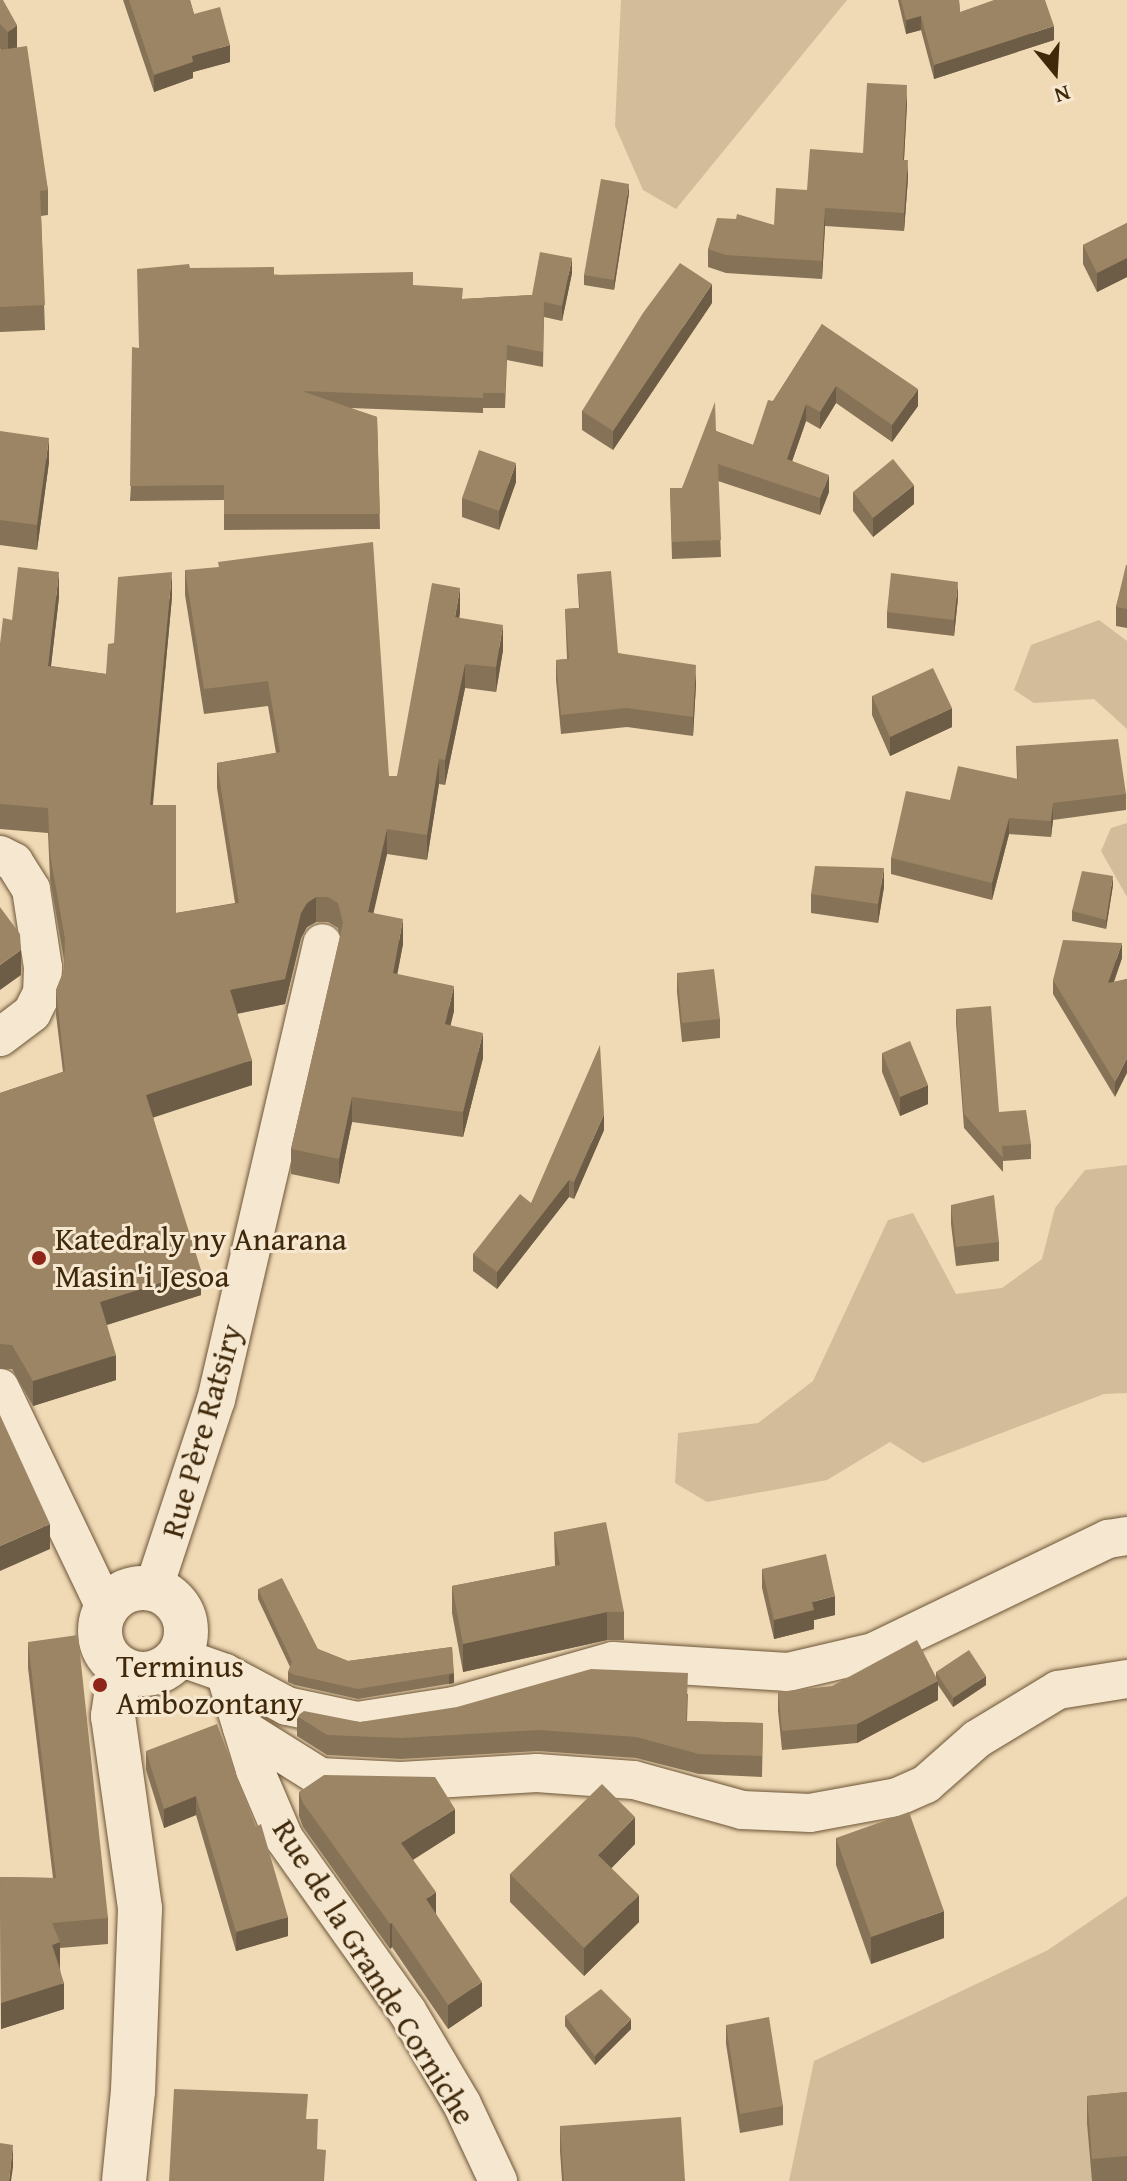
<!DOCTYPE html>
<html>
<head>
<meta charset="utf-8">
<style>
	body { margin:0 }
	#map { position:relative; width:1127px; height:2181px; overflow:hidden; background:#f0dab6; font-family:"Gentium Book Plus",serif }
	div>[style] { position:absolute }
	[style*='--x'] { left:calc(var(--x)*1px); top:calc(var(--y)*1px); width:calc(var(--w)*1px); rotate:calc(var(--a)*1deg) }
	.green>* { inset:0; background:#d2bc99 }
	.roads { filter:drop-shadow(0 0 2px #6c5536) drop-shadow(0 0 2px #6c5536) }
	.minor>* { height:38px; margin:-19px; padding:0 19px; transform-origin:19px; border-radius:19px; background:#f5e7d0 }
	.tertiary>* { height:44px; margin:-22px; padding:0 22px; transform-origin:22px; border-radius:22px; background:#f5e7d0 }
	.tertiary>.ring { margin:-22px; padding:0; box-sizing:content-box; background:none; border:44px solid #f5e7d0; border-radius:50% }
	.wall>* { inset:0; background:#867256 }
	.shaded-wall>* { inset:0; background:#6d5d46 }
	.building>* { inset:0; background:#9c8564 }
	.dots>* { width:22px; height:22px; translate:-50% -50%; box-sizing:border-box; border:4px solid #f5e7d0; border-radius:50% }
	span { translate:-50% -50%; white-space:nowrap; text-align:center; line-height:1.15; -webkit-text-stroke:6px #f5e7d0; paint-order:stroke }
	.poi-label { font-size:32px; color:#40290b }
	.left { translate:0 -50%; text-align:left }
	.street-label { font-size:32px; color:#40290b }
	.north { position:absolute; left:1015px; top:32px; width:80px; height:80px; -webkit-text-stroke:6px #f5e7d0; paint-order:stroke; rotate:162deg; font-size:22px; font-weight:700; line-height:32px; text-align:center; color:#40290b }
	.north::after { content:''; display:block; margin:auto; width:28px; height:36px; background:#40290b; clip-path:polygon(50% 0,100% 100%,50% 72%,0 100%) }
</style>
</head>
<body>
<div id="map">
	<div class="green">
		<div style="clip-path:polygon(621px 0,847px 0,676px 209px,643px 190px,615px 126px)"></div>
		<div style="clip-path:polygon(1099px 620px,1127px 641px,1127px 729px,1094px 699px,1034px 703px,1014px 690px,1031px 645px)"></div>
		<div style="clip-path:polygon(1127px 823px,1127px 897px,1101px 851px,1111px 828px)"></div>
		<div style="clip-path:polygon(1127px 1165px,1127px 1393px,1104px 1394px,923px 1463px,890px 1442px,827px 1480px,707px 1502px,675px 1483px,678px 1433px,758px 1423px,813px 1381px,888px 1220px,913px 1213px,956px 1294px,1002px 1288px,1042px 1259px,1055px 1208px,1085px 1170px)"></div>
		<div style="clip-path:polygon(1127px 1896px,1127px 2181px,789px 2181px,814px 2061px,1048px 1950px)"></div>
	</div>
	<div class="roads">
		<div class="minor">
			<div style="--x:0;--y:855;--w:16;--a:27"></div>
			<div style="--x:14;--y:862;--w:32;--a:58"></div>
			<div style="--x:31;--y:889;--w:79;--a:81.3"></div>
			<div style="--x:43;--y:967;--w:26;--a:92"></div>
			<div style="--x:42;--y:993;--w:22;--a:117"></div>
			<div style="--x:32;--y:1013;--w:40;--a:143"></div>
			<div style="--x:0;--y:1388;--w:245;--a:64.4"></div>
			<div style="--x:153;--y:1590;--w:200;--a:-71.7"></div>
			<div style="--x:216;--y:1400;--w:469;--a:-76.9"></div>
			<div style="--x:177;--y:1656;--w:51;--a:19.5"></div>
			<div style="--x:225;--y:1673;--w:102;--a:72.8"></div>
			<div style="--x:255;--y:1770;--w:74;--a:66.9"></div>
			<div style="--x:284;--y:1838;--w:212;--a:54.6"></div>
			<div style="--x:407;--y:2011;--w:108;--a:59.4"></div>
			<div style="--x:462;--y:2104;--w:85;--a:64.9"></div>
			<div style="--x:225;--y:1673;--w:70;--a:28"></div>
			<div style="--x:287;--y:1706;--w:72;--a:12.1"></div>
			<div style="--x:357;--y:1721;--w:98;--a:-8.8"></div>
			<div style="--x:454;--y:1706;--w:165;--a:-15.8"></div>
			<div style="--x:613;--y:1661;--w:175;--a:3.6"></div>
			<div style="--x:788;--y:1672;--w:87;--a:-13.2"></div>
			<div style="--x:873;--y:1652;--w:261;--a:-25.7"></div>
			<div style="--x:1108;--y:1539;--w:19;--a:-9"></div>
			<div style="--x:242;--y:1728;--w:92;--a:32.1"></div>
			<div style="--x:320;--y:1777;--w:81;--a:2.8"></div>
			<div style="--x:401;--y:1781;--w:136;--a:-3.4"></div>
			<div style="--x:537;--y:1773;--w:97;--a:4.1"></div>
			<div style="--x:634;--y:1780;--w:112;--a:15.5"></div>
			<div style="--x:742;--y:1810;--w:68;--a:2.5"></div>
			<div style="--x:810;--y:1813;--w:88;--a:-10.4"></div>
			<div style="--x:897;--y:1797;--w:32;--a:-24"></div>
			<div style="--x:926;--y:1784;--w:68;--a:-41.4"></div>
			<div style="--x:977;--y:1739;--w:95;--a:-31.2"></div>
			<div style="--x:1058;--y:1690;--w:70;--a:-9.1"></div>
		</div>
		<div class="tertiary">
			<div class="ring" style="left:100px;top:1588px;width:42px;height:42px"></div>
			<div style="--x:120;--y:1668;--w:49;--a:98.3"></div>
			<div style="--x:113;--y:1716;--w:195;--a:82"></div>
			<div style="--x:140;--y:1909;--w:182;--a:92.2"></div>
			<div style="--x:133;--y:2091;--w:90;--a:95.7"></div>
		</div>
	</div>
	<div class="wall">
		<div style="clip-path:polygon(0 0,17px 47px,48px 190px,48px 215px,41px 216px,45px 330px,0 332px,0 50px,1px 50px,0 49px)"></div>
		<div style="clip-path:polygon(123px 0,190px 0,194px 14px,230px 62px,193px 72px,193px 78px,154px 92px)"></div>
		<div style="clip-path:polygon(898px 0,959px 0,960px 12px,1054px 40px,934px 79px,921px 30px,906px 34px)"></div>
		<div style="clip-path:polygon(907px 103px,904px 160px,908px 178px,904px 231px,825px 226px,822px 279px,726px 273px,708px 267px,708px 249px,736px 219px,774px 225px,807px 190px,863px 153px)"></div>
		<div style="clip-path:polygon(629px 193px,614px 290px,584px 285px,584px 275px)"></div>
		<div style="clip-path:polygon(1127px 223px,1127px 277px,1097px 292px,1083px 264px,1083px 245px)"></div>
		<div style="clip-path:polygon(190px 268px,413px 285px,463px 299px,532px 295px,572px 273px,562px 321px,544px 317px,543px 367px,507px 360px,505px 408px,483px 408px,483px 413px,350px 408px,377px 417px,380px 529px,224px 530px,224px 500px,130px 501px,139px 348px)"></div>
		<div style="clip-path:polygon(712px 303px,613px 450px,582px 430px,582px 411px)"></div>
		<div style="clip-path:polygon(822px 324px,918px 406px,892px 442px,836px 403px,820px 429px,806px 421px,792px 461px,829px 492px,820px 515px,718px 481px,721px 557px,672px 559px,670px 488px,682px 488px,716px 431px,753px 445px,773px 401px)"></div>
		<div style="clip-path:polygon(0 431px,49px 462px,37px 550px,0 545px)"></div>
		<div style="clip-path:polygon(516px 482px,499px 530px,462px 517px,462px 498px)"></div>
		<div style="clip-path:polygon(853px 492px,914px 504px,873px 537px,853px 511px)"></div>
		<div style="clip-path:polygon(1127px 565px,1127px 628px,1116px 626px,1116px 607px)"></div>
		<div style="clip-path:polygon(185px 570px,389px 776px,397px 776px,460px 613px,459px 618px,503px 650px,496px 692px,465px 688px,445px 785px,439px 784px,427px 860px,387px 854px,373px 913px,403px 944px,397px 974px,454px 1011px,450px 1025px,483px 1058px,463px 1137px,352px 1122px,339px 1184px,291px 1174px,291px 1149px,340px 937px,338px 928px,328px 922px,316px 922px,307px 927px,301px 938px,285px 1004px,237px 1014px,252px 1085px,153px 1117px,201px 1295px,107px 1325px,116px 1380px,33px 1406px,12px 1369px,0 1369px,0 1093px,63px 1072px,56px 1015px,56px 990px,64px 970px,64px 960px,50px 879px,48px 833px,0 829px,0 644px,12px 620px,59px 597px,51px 666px,106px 674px,114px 643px,172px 597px,153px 805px,176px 913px,235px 903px,217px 788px,217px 763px,276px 753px,268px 706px,204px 714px,185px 595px)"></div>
		<div style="clip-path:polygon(577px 574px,618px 653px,696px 684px,693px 736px,627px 727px,561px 734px,556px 680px,556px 660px,567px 659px,565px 609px,579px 608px)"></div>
		<div style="clip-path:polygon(958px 598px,954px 636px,887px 628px,887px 612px)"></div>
		<div style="clip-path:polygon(872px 696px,952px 727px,890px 756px,872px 715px)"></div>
		<div style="clip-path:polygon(1016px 746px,1126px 794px,1126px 810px,1053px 820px,1051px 837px,1009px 834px,992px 900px,891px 874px,891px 858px,950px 800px,1017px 779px)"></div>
		<div style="clip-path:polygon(1113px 885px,1106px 929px,1072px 921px,1072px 911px)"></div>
		<div style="clip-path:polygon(884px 887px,878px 923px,811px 913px,811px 894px)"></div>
		<div style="clip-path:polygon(1122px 958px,1114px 982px,1127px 979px,1115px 1097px,1053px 994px,1053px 980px)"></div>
		<div style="clip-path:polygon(677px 973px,720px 1019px,720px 1038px,682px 1042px,677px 992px)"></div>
		<div style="clip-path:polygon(956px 1009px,999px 1112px,1031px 1144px,1031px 1159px,1003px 1161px,1003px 1172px,964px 1128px,956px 1023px)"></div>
		<div style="clip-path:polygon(882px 1053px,928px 1104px,900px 1116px,882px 1072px)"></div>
		<div style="clip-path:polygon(604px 1130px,574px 1199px,569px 1197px,497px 1289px,473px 1271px,473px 1254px,531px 1203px)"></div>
		<div style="clip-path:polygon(951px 1205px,999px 1242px,999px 1261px,956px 1266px,951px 1224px)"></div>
		<div style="clip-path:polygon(554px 1532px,624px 1612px,624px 1640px,607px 1640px,463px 1672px,452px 1613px,452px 1586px,555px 1566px)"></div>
		<div style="clip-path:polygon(762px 1569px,835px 1615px,814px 1620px,814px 1629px,774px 1639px,762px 1588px)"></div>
		<div style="clip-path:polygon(258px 1589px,318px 1649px,348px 1661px,452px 1647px,454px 1683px,358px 1699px,295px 1685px,288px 1682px,288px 1672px,290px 1667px,258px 1599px)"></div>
		<div style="clip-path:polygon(28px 1642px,108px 1918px,108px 1944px,60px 1948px,60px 1968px,64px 2009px,1px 2029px,0 1877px,53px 1878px,28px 1668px)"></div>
		<div style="clip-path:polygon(936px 1672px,986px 1685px,953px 1707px,938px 1685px,938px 1700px,857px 1743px,782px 1750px,778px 1711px,778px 1692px,936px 1677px)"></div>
		<div style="clip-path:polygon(688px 1694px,687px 1721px,763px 1723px,762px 1777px,699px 1774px,636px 1758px,538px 1751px,401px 1759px,327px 1755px,297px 1736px,297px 1716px,360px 1722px)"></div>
		<div style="clip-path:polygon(146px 1751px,256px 1827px,288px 1936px,236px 1951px,196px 1815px,164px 1828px,146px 1770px)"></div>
		<div style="clip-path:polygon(299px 1792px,455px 1833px,413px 1860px,436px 1914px,482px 2006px,448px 2029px,392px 1947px,390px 1949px,303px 1827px,299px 1816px)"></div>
		<div style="clip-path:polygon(836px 1838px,944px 1938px,871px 1964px,836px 1865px)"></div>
		<div style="clip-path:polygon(635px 1844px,611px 1868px,639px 1922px,584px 1976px,510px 1902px,510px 1874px)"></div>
		<div style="clip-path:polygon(565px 2016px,631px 2029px,595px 2065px,565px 2026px)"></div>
		<div style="clip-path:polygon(726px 2025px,783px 2106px,783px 2125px,740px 2133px,726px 2044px)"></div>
		<div style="clip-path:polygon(1127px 2092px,1127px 2181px,1092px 2181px,1087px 2123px,1087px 2096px)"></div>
		<div style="clip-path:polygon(560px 2126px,685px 2181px,562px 2181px,560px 2151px)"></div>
	</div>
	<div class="shaded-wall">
		<div style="clip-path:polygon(921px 16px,921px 30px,906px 34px,906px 20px)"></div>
		<div style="clip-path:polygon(17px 25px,17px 50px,8px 57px,8px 32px)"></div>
		<div style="clip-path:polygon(1054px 26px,1054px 40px,934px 79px,934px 65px)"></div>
		<div style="clip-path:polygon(230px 45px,230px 62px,193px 72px,193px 78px,154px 92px,154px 75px,192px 56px)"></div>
		<div style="clip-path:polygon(907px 85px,907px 103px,903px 178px,903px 160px)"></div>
		<div style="clip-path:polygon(908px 160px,908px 178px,904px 231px,904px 213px)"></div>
		<div style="clip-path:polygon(629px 184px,629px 193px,614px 290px,614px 280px)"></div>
		<div style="clip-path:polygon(825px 208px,825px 226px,822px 279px,822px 261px)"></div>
		<div style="clip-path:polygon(572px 258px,572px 273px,562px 321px,562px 306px)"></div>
		<div style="clip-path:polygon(1127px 258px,1127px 277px,1097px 292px,1097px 273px)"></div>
		<div style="clip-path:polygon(712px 284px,712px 303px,613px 450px,613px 431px)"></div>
		<div style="clip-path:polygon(836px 386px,836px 403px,820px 429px,820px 412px)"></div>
		<div style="clip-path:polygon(918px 389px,918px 406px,892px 442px,892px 425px)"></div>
		<div style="clip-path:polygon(806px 404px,806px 421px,787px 476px,787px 459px)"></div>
		<div style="clip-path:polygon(49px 438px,49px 462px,37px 550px,37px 525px)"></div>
		<div style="clip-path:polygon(516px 463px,516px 482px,499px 530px,499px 511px)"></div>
		<div style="clip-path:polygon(829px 475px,829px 492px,820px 515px,820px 498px)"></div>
		<div style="clip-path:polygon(914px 485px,914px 504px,873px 537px,873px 518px)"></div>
		<div style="clip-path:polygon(59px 572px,59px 597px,48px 691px,48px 666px)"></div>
		<div style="clip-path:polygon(172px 572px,172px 597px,150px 830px,150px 805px)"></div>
		<div style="clip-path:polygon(958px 582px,958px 598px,954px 636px,954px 620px)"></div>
		<div style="clip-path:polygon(460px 588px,460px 613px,455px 642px,455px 617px)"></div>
		<div style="clip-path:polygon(503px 625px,503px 650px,496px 692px,496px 667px)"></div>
		<div style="clip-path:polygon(465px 664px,465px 688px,445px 785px,445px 760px)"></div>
		<div style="clip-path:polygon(696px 665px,696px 684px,693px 736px,693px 717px)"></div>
		<div style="clip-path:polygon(952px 708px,952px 727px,890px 756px,890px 737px)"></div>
		<div style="clip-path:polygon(439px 759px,439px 784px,427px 860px,427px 835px)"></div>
		<div style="clip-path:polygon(1053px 803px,1053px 820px,1051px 837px,1051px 821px)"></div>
		<div style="clip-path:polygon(1009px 818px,1009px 834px,992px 900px,992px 883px)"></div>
		<div style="clip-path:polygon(387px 829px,387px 854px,368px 937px,368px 912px)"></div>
		<div style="clip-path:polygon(884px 868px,884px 887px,878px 923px,878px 904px)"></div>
		<div style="clip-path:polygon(1113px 876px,1113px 885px,1106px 929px,1106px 920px)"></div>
		<div style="clip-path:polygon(316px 897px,316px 922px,307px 927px,301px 938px,285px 1004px,230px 1015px,230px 990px,301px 913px,307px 903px)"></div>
		<div style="clip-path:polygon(403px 919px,403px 944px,393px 997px,393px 973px)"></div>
		<div style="clip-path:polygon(1122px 943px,1122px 958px,1108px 998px,1108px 983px)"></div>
		<div style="clip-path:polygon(21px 950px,21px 975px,0 990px,0 965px)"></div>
		<div style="clip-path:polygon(454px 986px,454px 1011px,445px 1049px,445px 1024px)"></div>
		<div style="clip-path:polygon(483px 1033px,483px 1058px,463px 1137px,463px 1112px)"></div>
		<div style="clip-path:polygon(1127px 1058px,1127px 1073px,1115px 1097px,1115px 1082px)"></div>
		<div style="clip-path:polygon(252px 1060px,252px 1085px,146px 1120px,146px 1095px)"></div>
		<div style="clip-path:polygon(928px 1085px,928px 1104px,900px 1116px,900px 1097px)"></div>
		<div style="clip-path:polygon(352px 1097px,352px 1122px,339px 1184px,339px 1159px)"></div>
		<div style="clip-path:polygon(604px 1114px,604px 1130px,574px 1199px,574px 1182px)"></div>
		<div style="clip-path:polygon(569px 1180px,569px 1197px,497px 1289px,497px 1272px)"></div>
		<div style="clip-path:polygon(201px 1270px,201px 1295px,100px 1327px,100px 1302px)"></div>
		<div style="clip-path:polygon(116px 1355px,116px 1380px,33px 1406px,33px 1381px)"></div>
		<div style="clip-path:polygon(50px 1524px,50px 1549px,0 1571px,0 1546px)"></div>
		<div style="clip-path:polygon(835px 1596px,835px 1615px,814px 1620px,814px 1629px,774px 1639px,774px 1620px,812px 1602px)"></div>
		<div style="clip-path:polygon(607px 1612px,607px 1640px,463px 1672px,463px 1644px)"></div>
		<div style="clip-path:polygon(454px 1673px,454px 1683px,449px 1684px,449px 1675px)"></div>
		<div style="clip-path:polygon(986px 1676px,986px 1685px,953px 1707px,953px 1698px)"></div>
		<div style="clip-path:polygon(938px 1681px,938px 1700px,857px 1743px,857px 1724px)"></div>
		<div style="clip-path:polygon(196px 1796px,196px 1815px,164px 1828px,164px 1809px)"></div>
		<div style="clip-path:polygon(455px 1809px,455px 1833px,401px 1867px,401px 1843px)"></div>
		<div style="clip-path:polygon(635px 1817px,635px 1844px,598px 1882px,598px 1855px)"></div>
		<div style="clip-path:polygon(436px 1892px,436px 1916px,426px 1899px)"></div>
		<div style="clip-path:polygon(639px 1895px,639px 1922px,584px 1976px,584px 1948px)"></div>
		<div style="clip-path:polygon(944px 1911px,944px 1938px,871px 1964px,871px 1937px)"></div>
		<div style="clip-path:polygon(288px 1917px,288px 1936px,236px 1951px,236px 1932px)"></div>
		<div style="clip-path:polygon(392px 1923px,392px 1947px,390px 1949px,390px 1924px)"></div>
		<div style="clip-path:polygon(60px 1942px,60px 1968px,52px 1945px)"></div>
		<div style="clip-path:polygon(482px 1982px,482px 2006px,448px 2029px,448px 2005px)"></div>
		<div style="clip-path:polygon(64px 1983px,64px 2009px,1px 2029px,1px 2003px)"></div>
		<div style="clip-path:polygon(631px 2019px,631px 2029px,595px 2065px,595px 2056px)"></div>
		<div style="clip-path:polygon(13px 2145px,13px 2167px,11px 2181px,9px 2181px)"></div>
	</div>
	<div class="building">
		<div style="clip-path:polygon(0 0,3px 0,17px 25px,8px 32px,0 24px)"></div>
		<div style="clip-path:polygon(129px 0,190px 0,194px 14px,220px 7px,230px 45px,192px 56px,193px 62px,154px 75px)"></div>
		<div style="clip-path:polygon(901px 0,959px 0,960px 12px,994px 0,1045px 0,1054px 26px,934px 65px,921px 16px,906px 20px)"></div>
		<div style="clip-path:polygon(27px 46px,48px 190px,40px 191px,45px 305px,0 307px,0 50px)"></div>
		<div style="clip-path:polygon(867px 83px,907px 85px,903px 160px,908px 160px,904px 213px,825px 208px,822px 261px,726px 255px,708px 249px,717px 218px,736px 219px,737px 214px,774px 225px,776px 188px,807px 190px,810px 149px,863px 153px)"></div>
		<div style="clip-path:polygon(601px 179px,629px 184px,614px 280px,584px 275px)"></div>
		<div style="clip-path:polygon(1127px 223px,1127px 258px,1097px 273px,1083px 245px)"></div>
		<div style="clip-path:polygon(540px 252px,572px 258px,562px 306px,544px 302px,543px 352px,507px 345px,505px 393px,483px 393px,483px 398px,302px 391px,377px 417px,380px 514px,224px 514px,224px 485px,130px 486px,132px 347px,139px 348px,137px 269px,189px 264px,190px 268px,274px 267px,274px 275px,413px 272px,413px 285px,463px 288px,462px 299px,532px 295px)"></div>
		<div style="clip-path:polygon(680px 263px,712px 284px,613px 431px,582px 411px,643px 313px)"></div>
		<div style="clip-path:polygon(822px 324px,918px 389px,892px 425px,836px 386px,820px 412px,806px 404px,787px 459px,829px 475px,820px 498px,718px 464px,721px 540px,672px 542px,670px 488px,682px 488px,715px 402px,716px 431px,753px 445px,768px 400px,773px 401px)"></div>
		<div style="clip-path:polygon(0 431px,49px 438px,37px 525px,0 520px)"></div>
		<div style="clip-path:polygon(479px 450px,516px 463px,499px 511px,462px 498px)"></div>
		<div style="clip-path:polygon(893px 459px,914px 485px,873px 518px,853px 492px)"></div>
		<div style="clip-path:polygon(373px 542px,389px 776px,397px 776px,432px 583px,460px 588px,455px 617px,503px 625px,496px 667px,465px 664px,445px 760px,439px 759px,427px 835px,387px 829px,368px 912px,403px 919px,393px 973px,454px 986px,445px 1024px,483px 1033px,463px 1112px,352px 1097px,339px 1159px,291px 1149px,343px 923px,338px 903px,328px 897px,316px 897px,307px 903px,301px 913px,285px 979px,230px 990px,252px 1060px,146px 1095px,201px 1270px,100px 1302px,116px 1355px,33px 1381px,12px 1345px,0 1344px,0 1093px,65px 1071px,56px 990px,64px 970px,65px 939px,50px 854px,48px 808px,0 804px,0 644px,3px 618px,12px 620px,18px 567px,59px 572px,48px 666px,106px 674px,108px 644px,114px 643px,118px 577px,172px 572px,150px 805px,176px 805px,176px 913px,239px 903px,217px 763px,280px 752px,268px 681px,204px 689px,185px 570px,219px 567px,218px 562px)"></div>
		<div style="clip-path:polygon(1126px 565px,1127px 565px,1127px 609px,1116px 607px)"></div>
		<div style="clip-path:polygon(611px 571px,618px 653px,696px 665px,693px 717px,627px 708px,561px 715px,556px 660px,569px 659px,565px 609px,580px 608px,577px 574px)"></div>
		<div style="clip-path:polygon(891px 573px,958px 582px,954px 620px,887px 612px)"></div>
		<div style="clip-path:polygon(933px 668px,952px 708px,890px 737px,872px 696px)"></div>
		<div style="clip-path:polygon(1118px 739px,1126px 794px,1053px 803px,1051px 821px,1009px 818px,992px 883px,891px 858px,906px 791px,950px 800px,958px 766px,1018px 779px,1016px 746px)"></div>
		<div style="clip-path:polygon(815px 866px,884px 868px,878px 904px,811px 894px)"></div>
		<div style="clip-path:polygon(1082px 871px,1113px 876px,1106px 920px,1072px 911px)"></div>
		<div style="clip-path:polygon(0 907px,20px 934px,21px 950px,0 965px)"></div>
		<div style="clip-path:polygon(1063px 940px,1122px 943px,1108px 983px,1127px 979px,1127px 1058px,1115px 1082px,1053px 980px)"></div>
		<div style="clip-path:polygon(714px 969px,720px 1019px,682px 1023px,677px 973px)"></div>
		<div style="clip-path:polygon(991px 1006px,999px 1112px,1026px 1110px,1031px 1144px,1002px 1146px,1003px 1158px,964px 1114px,956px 1009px)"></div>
		<div style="clip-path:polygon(910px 1041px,928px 1085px,900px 1097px,882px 1053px)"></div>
		<div style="clip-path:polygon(600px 1045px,604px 1114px,574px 1182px,569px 1180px,497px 1272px,473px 1254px,520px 1194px,531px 1203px)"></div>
		<div style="clip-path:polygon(994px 1195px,999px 1242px,956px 1247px,951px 1205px)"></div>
		<div style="clip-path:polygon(0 1415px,50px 1524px,0 1546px)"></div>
		<div style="clip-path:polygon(606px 1522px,624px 1612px,607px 1612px,463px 1644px,452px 1586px,560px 1565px,554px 1532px)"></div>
		<div style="clip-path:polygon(826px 1554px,835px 1596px,812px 1602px,814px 1610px,774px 1620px,762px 1569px)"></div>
		<div style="clip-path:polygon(282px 1578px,318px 1649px,348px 1661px,452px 1647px,454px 1673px,358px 1689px,295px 1675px,288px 1672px,292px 1662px,258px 1589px)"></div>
		<div style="clip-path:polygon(78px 1635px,108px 1918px,52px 1923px,60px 1942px,52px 1945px,64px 1983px,1px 2003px,0 1877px,56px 1878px,28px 1642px)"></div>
		<div style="clip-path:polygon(917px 1640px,938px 1681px,857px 1724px,782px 1731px,778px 1692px,832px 1686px)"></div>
		<div style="clip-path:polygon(969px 1650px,986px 1676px,953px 1698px,936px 1672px)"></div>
		<div style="clip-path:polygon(591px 1669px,688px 1673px,686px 1721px,763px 1723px,762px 1756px,699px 1754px,636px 1737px,538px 1730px,401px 1738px,327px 1735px,297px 1716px,304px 1711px,360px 1722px,457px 1707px)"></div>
		<div style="clip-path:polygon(217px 1724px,256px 1827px,261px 1824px,288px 1917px,236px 1932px,196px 1796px,164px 1809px,146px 1751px)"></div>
		<div style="clip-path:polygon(324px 1775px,435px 1777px,455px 1809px,401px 1843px,436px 1892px,426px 1899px,482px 1982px,448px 2005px,392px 1923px,390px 1924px,303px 1803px,299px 1792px)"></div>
		<div style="clip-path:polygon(602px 1784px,635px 1817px,598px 1855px,639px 1895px,584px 1948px,510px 1874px)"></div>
		<div style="clip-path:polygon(909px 1812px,944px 1911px,871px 1937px,836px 1838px)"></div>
		<div style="clip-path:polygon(601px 1989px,631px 2019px,595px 2056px,565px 2016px)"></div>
		<div style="clip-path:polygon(769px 2017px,783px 2106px,740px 2114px,726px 2025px)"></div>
		<div style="clip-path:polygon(174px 2089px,308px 2094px,306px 2119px,318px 2119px,317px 2149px,326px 2150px,324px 2181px,169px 2181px)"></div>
		<div style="clip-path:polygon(1127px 2092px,1127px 2156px,1092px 2159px,1087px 2096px)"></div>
		<div style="clip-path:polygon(681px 2117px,685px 2181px,564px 2181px,560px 2126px)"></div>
		<div style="clip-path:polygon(0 2143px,13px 2145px,9px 2181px,0 2181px)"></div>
	</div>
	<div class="dots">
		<div style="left:39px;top:1258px;background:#8f2418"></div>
		<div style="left:100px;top:1685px;background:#8f2418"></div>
	</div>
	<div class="poi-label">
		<span class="left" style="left:55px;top:1258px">Katedraly ny Anarana<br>Masin'i Jesoa</span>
		<span class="left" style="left:116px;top:1685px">Terminus<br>Ambozontany</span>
	</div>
	<div class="street-label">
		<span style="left:202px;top:1431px;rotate:-74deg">Rue Père Ratsiry</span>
		<span style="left:374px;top:1972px;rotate:58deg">Rue de la Grande Corniche</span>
	</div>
	<div class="north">N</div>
</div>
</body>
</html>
